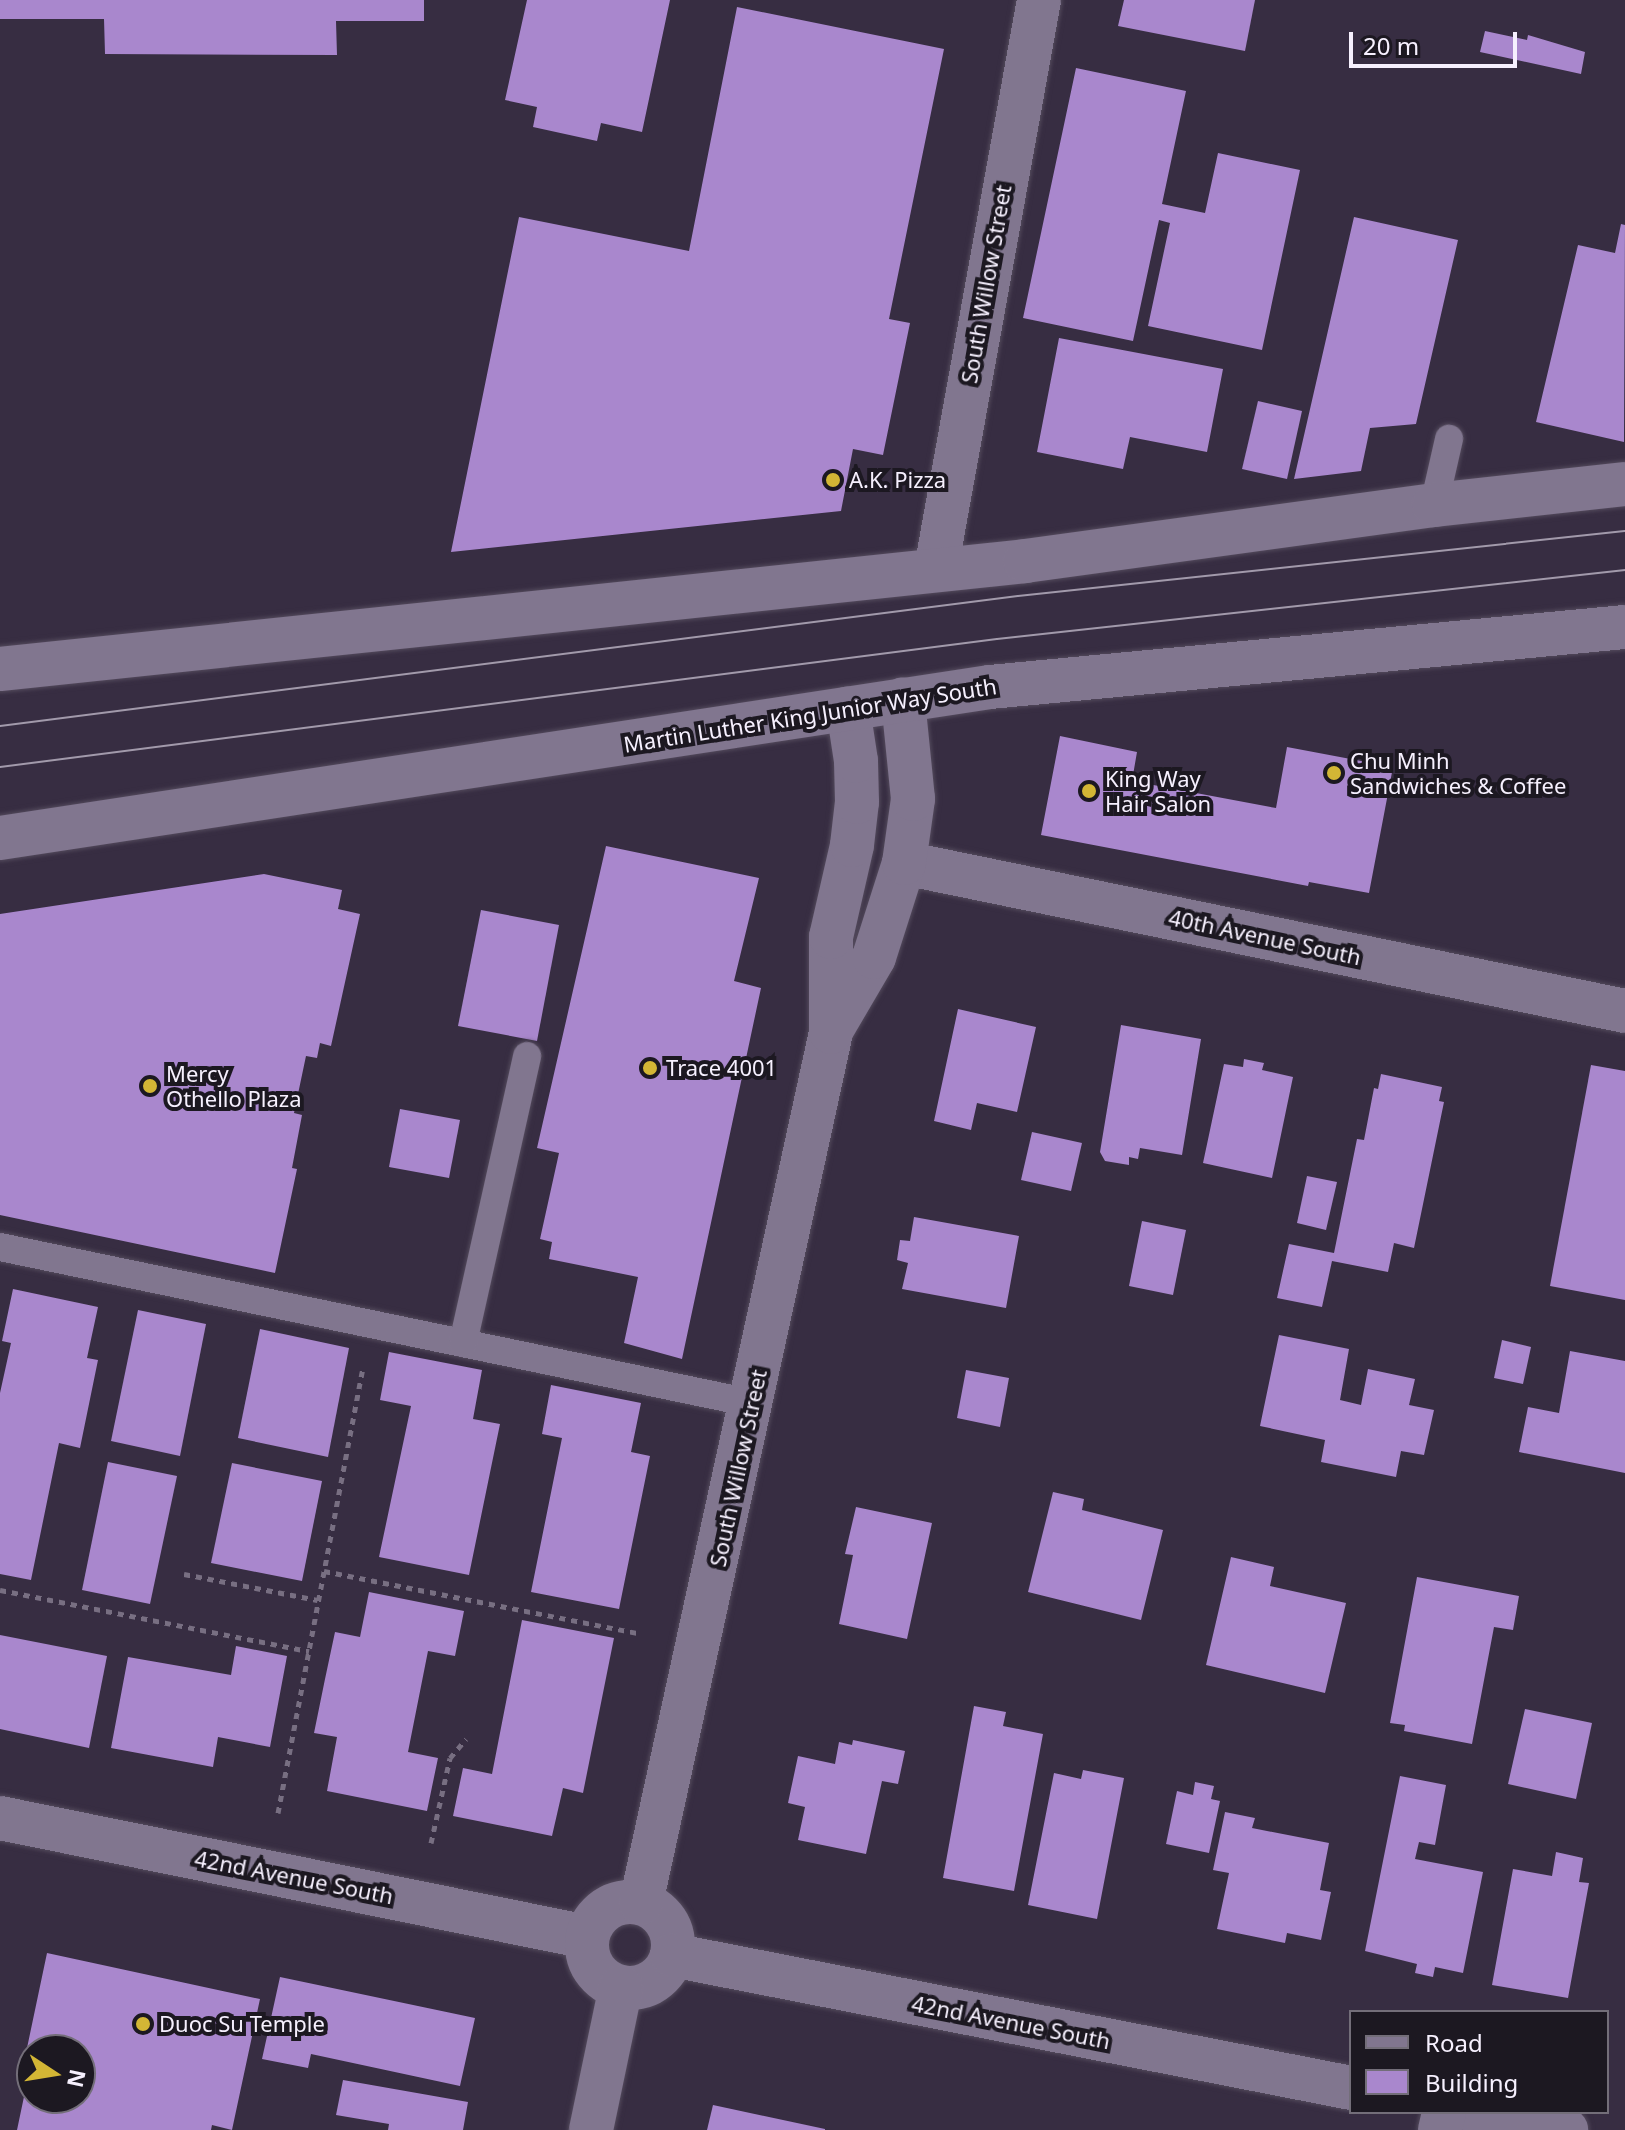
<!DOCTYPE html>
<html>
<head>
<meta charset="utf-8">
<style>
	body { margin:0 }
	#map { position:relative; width:1625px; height:2130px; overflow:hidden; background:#372d42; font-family:"Noto Sans",sans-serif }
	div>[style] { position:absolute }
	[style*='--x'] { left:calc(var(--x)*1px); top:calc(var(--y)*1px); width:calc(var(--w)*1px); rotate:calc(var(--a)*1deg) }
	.building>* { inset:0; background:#a987cd }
	.path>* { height:5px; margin-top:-2.5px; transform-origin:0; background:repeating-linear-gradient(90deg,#786f82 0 6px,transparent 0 12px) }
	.roads { filter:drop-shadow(0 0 2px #534a5c) drop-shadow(0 0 2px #534a5c) }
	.service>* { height:28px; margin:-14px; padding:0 14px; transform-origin:14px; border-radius:14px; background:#81768f }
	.minor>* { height:44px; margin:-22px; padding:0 22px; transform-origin:22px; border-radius:22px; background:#81768f }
	.minor>.ring { margin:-22px; padding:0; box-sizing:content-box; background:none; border:44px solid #81768f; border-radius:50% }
	.secondary>* { height:44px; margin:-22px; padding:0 22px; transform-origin:22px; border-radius:22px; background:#81768f }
	.tram>* { height:2px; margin:-1px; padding:0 1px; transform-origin:1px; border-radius:1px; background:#a29aab }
	.dots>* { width:22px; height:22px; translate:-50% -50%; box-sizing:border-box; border:4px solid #1c1821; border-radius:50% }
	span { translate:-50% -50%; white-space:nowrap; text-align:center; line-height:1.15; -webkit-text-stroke:8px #1c1821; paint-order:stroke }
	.street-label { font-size:22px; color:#f6f0fe }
	.poi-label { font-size:22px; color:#f6f0fe }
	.left { translate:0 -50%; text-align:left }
	.legend { position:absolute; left:1349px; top:2010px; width:260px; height:104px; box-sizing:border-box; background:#1c1821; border:2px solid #736e79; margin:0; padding:10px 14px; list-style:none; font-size:24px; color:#f6f0fe }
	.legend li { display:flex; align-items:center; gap:16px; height:40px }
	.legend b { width:40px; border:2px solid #736e79 }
	.north { position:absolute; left:16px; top:2034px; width:80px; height:80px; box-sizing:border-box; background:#1c1821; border:2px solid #736e79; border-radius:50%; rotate:102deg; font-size:22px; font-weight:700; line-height:32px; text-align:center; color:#f6f0fe }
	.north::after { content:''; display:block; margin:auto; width:28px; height:36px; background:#d3b635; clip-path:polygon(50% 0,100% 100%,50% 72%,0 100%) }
	.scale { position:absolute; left:1349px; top:32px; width:168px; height:36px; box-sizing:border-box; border:4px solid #f6f0fe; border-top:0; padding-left:10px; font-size:24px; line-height:28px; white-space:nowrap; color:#f6f0fe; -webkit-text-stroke:6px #1c1821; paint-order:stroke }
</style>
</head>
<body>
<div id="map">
	<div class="building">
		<div style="clip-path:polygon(0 0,424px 0,424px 21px,336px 21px,337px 55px,105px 54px,104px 19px,0 19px)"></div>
		<div style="clip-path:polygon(527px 0,670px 0,642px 132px,601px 123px,597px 141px,533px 127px,537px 107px,505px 100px)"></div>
		<div style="clip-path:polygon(1124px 0,1255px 0,1245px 51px,1118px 26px)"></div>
		<div style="clip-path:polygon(737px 7px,944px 49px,889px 319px,910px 323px,883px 455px,853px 449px,841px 511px,451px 552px,519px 217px,689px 251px)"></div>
		<div style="clip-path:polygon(1485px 31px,1527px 40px,1528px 35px,1585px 52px,1581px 74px,1480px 52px)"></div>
		<div style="clip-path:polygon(1076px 68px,1186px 91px,1162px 204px,1205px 213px,1218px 153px,1300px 170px,1262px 350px,1148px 326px,1170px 223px,1159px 220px,1133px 341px,1023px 318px)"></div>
		<div style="clip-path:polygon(1354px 217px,1458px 240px,1416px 424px,1370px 428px,1361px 471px,1294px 479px)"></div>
		<div style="clip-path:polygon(1621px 224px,1625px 225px,1624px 442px,1536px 422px,1578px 245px,1615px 253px)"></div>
		<div style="clip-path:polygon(1059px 338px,1223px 369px,1207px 452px,1130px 437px,1123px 469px,1037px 452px)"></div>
		<div style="clip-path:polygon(1258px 401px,1302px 411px,1287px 479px,1242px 469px)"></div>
		<div style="clip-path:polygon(1060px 736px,1137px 752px,1132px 781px,1276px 808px,1287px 747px,1393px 767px,1369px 893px,1309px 882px,1308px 886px,1041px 835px)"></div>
		<div style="clip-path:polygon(606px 846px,759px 878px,734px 981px,761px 988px,682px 1359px,624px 1343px,638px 1277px,549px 1259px,552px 1242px,540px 1239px,559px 1153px,537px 1148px)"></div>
		<div style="clip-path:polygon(264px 874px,342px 890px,338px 909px,360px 914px,331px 1046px,320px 1043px,317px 1058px,306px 1056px,294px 1113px,302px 1115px,292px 1168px,297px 1169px,275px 1273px,0 1215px,0 914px)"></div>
		<div style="clip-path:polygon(481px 910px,559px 925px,537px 1041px,458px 1026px)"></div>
		<div style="clip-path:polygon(958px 1009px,1036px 1027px,1017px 1112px,977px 1103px,971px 1130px,934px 1121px)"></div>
		<div style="clip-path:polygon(1121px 1025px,1201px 1039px,1182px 1155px,1140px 1148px,1138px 1159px,1129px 1157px,1129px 1165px,1105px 1161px,1100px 1152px)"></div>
		<div style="clip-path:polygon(1244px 1059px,1264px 1063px,1262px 1070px,1293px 1077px,1272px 1178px,1203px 1163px,1224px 1064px,1243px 1067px)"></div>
		<div style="clip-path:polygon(1591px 1065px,1625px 1071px,1625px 1300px,1550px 1286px)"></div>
		<div style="clip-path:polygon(1381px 1074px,1442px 1087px,1439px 1101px,1444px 1102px,1414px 1248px,1394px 1243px,1388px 1272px,1332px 1261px,1322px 1307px,1277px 1298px,1289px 1244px,1334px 1253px,1357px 1139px,1364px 1140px,1374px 1088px,1378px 1089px)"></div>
		<div style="clip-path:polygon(400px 1109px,460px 1120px,449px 1178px,389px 1167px)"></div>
		<div style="clip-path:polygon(1032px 1132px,1082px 1143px,1071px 1191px,1021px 1180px)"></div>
		<div style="clip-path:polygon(1307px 1176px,1337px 1182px,1326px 1230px,1297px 1223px)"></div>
		<div style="clip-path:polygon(914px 1217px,1019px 1236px,1006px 1308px,902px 1289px,908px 1263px,897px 1260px,900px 1240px,910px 1241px)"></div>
		<div style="clip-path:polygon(1142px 1221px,1186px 1230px,1173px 1295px,1129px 1286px)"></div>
		<div style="clip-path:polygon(13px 1289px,98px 1307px,87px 1358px,98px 1360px,80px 1448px,59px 1443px,31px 1580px,0 1574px,0 1393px,11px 1343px,2px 1341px)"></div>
		<div style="clip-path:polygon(138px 1310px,206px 1324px,180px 1456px,111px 1441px)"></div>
		<div style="clip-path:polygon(260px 1329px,349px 1348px,328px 1457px,238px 1438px)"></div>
		<div style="clip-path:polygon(1279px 1335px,1349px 1349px,1340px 1400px,1361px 1405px,1368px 1369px,1415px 1379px,1409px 1405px,1434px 1410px,1424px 1455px,1401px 1451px,1396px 1477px,1321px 1462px,1325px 1440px,1260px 1426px)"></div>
		<div style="clip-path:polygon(1502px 1340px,1531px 1347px,1523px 1384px,1494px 1378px)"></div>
		<div style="clip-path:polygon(1570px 1351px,1625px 1361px,1625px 1473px,1519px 1452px,1528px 1407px,1559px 1413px)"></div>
		<div style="clip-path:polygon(389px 1352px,482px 1370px,473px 1419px,500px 1424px,469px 1575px,379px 1557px,411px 1406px,380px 1400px)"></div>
		<div style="clip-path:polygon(966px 1370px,1009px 1378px,1000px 1427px,957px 1418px)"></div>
		<div style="clip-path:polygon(551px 1385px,641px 1403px,631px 1452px,650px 1456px,619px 1609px,531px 1592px,562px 1438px,542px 1434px)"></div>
		<div style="clip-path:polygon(108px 1462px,177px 1476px,150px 1604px,82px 1590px)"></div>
		<div style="clip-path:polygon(232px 1463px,322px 1481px,302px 1581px,211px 1563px)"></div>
		<div style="clip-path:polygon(1053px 1492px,1084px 1499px,1082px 1510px,1163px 1530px,1141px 1620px,1028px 1592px)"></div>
		<div style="clip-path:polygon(856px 1507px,932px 1523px,907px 1639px,839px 1624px,853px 1555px,845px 1554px)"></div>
		<div style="clip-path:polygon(1231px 1557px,1274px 1567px,1270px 1586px,1346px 1603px,1325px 1693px,1206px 1665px)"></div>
		<div style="clip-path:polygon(1417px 1577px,1519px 1596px,1513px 1630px,1494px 1627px,1472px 1744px,1404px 1731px,1405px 1725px,1390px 1723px)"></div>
		<div style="clip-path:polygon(369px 1592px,464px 1611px,455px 1656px,428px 1651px,408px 1752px,438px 1758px,427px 1811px,327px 1791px,337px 1737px,314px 1733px,325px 1679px,335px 1632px,360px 1637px)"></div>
		<div style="clip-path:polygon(522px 1620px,614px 1638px,583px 1793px,563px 1788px,552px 1836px,453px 1816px,463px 1768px,492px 1774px)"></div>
		<div style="clip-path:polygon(0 1635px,107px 1656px,89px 1748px,0 1729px)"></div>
		<div style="clip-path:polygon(236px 1646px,287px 1656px,270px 1747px,218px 1737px,213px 1767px,111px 1748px,128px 1657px,231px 1675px)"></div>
		<div style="clip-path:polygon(974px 1706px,1006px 1712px,1003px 1726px,1043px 1734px,1014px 1891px,943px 1878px)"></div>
		<div style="clip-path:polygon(1525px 1709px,1592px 1723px,1576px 1799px,1508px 1784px)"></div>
		<div style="clip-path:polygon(853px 1740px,905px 1751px,898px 1784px,882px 1781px,866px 1854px,798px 1840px,805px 1807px,788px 1803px,798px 1756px,835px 1764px,839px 1742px,852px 1745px)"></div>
		<div style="clip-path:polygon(1083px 1770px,1124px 1778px,1097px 1919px,1028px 1905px,1054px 1773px,1081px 1779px)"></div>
		<div style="clip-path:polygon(1400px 1776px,1446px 1785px,1435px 1845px,1419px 1842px,1415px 1859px,1483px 1872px,1463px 1973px,1435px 1967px,1433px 1977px,1415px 1973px,1417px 1964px,1365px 1951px)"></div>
		<div style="clip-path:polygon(1195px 1782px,1214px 1786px,1211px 1799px,1220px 1801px,1209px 1853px,1166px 1844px,1177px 1791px,1193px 1795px)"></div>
		<div style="clip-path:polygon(1225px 1812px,1255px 1818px,1252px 1828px,1329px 1843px,1320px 1890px,1331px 1892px,1321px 1940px,1287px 1933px,1285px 1943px,1217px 1929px,1229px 1873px,1213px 1870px)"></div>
		<div style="clip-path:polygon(1556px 1852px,1583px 1858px,1579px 1882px,1589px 1883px,1568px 1998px,1492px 1985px,1513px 1869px,1552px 1876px)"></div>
		<div style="clip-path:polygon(evenodd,47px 1953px,260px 1999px,232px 2130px,212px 2125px,211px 2130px,17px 2130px,30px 2068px,23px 2067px,47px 1953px,32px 2050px,80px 2050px,80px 2098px,32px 2098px,32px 2050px)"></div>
		<div style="clip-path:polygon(280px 1977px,475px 2018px,460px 2086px,311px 2054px,308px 2068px,262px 2059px)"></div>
		<div style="clip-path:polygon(343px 2080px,468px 2102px,463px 2130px,388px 2130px,389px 2124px,336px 2115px)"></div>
		<div style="clip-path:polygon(713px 2105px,825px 2129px,825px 2130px,707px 2130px)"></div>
	</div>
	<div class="path">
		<div style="--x:324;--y:1571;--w:320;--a:11.2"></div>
		<div style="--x:184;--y:1574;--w:136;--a:11"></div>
		<div style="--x:0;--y:1590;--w:315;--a:11.2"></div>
		<div style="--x:278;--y:1813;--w:455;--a:-79.2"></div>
		<div style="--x:431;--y:1843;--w:87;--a:-77.4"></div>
		<div style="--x:450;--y:1758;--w:25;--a:-50"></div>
	</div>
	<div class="roads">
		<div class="service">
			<div style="--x:1434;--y:505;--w:68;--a:-77.2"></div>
			<div style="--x:0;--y:1247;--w:767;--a:11.73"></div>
			<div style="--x:463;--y:1343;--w:294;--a:-77.4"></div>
		</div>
		<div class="minor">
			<div style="--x:936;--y:569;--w:578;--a:-79.74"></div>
			<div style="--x:904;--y:863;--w:736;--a:11.6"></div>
			<div style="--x:832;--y:1029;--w:83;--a:-59.7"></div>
			<div style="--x:874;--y:957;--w:99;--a:-72.3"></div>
			<div style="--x:904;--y:863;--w:65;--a:-82"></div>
			<div style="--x:913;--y:799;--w:100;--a:-95.8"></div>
			<div style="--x:0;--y:1818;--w:599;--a:11.46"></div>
			<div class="ring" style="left:587px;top:1902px;width:42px;height:42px"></div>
			<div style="--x:641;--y:1903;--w:891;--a:-77.69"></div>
			<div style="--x:831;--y:1032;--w:95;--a:-90"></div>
			<div style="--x:831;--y:937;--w:94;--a:-77.1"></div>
			<div style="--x:852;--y:845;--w:43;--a:-83.4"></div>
			<div style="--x:857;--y:802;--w:41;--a:-91.4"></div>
			<div style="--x:856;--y:761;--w:53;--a:-98.7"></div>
			<div style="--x:672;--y:1955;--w:692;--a:11.08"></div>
			<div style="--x:1475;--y:2112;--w:93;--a:11.2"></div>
			<div style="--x:591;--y:2130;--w:146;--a:-78.2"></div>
			<div style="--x:1440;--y:2130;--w:18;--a:-77"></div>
		</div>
		<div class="secondary">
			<div style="--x:0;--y:669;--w:1031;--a:-6.01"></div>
			<div style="--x:1025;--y:561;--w:413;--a:-7.8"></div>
			<div style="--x:1434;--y:505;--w:192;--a:-6.3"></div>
			<div style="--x:0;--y:838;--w:1001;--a:-8.67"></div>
			<div style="--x:990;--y:687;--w:638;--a:-5.4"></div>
		</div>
	</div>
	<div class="tram">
		<div style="--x:0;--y:726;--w:1026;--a:-7.28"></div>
		<div style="--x:1018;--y:596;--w:610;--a:-6.11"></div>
		<div style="--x:0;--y:767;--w:1005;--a:-7.32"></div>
		<div style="--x:997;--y:639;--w:632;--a:-6.27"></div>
	</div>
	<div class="dots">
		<div style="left:833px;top:480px;background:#d3b635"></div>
		<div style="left:1334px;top:773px;background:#d3b635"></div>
		<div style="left:1089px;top:791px;background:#d3b635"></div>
		<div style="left:650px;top:1068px;background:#d3b635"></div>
		<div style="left:150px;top:1086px;background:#d3b635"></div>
		<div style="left:143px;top:2024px;background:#d3b635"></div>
	</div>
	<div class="street-label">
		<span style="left:986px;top:284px;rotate:-80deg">South Willow Street</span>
		<span style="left:810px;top:715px;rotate:-9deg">Martin Luther King Junior Way South</span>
		<span style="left:1265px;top:937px;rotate:12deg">40th Avenue South</span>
		<span style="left:738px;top:1468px;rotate:-78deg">South Willow Street</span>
		<span style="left:294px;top:1877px;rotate:11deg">42nd Avenue South</span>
		<span style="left:1011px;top:2022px;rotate:11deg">42nd Avenue South</span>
	</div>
	<div class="poi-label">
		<span class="left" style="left:849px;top:480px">A.K. Pizza</span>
		<span class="left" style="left:1350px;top:773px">Chu Minh<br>Sandwiches &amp; Coffee</span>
		<span class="left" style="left:1105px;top:791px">King Way<br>Hair Salon</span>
		<span class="left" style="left:666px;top:1068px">Trace 4001</span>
		<span class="left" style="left:166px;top:1086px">Mercy<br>Othello Plaza</span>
		<span class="left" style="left:159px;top:2024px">Duoc Su Temple</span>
	</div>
	<ul class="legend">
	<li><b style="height:10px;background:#81768f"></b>Road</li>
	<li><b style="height:22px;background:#a987cd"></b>Building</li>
	</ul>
	<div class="north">N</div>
	<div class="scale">20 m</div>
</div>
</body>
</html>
